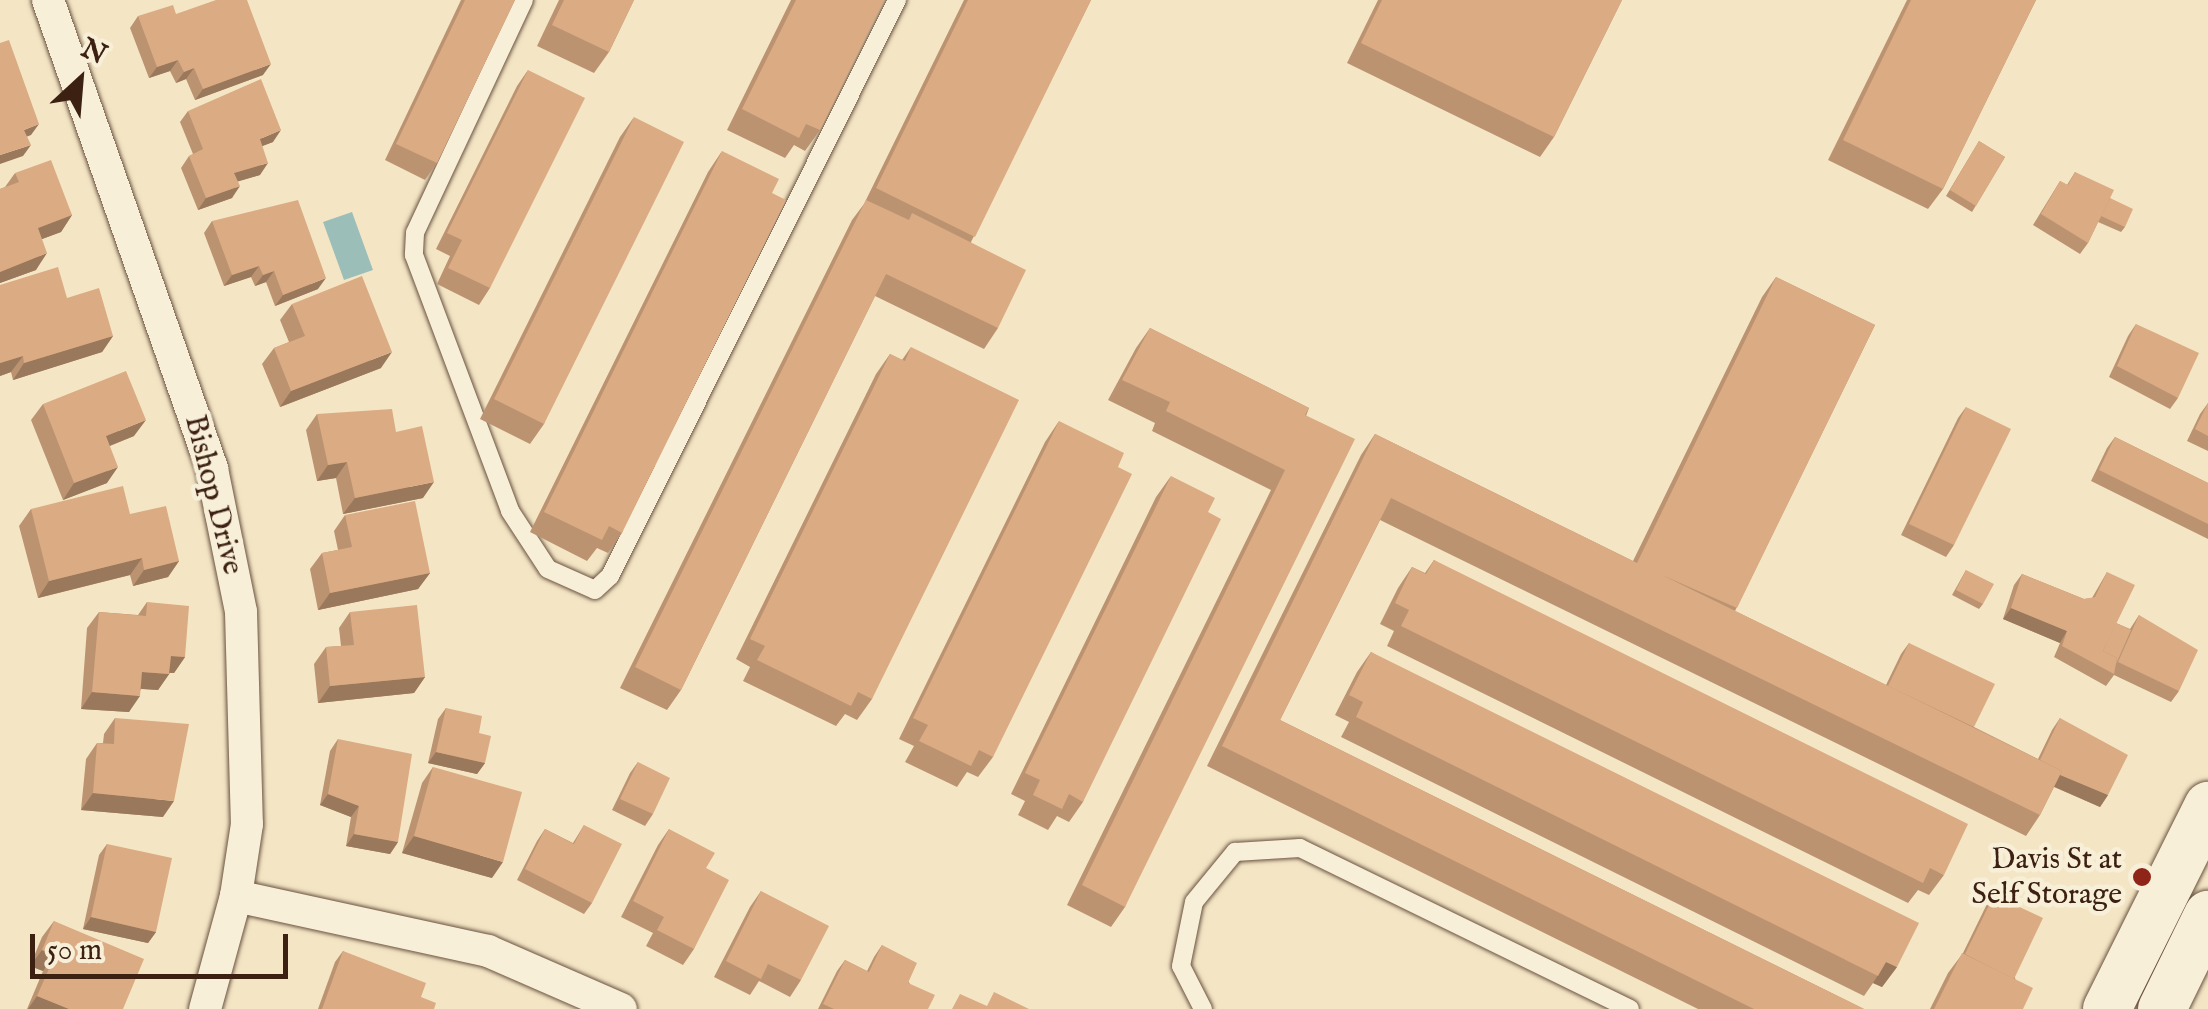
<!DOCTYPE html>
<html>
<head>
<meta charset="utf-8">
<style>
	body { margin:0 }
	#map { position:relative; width:2208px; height:1009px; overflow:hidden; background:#f4e6c5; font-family:"IM FELL English",serif }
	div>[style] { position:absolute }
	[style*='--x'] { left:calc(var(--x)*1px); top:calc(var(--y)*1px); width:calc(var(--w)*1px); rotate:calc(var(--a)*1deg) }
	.water>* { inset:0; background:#9cbeb9 }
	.roads { filter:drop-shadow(0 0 2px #6a5240) drop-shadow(0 0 2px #6a5240) }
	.lane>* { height:18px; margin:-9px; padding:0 9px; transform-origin:9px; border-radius:9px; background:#f8efd9 }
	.street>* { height:32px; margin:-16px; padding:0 16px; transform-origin:16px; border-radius:16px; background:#f8efd9 }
	.secondary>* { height:48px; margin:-24px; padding:0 24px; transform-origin:24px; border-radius:24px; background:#f8efd9 }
	.wall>* { inset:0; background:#bc9371 }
	.shaded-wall>* { inset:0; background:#99785c }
	.building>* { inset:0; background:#dbab83 }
	.dots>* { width:28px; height:28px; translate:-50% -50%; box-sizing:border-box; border:5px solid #f8efd9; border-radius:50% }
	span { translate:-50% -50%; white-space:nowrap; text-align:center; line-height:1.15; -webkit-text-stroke:9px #f8efd9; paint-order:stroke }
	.street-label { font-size:30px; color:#3c2113 }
	.poi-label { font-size:30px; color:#3c2113 }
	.right { translate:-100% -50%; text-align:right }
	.north { position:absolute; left:30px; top:30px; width:100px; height:100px; -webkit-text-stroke:8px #f8efd9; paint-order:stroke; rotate:26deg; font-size:28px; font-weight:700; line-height:40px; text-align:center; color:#3c2113 }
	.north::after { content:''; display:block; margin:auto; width:35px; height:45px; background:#3c2113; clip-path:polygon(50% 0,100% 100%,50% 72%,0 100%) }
	.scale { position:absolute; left:30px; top:934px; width:258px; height:45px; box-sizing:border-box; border:5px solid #3c2113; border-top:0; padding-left:12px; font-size:30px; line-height:35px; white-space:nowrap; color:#3c2113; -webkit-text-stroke:8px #f8efd9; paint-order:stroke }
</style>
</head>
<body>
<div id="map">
	<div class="water">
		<div style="clip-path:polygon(352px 212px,373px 270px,344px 280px,323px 222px)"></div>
	</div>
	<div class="roads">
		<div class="lane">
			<div style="--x:524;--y:0;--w:257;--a:115.1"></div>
			<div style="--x:415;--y:233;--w:22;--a:93"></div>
			<div style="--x:414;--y:255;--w:273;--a:69.4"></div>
			<div style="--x:510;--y:511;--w:69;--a:56.8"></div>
			<div style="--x:548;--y:569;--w:51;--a:24.1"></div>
			<div style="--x:595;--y:590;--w:21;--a:-43"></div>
			<div style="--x:610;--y:576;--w:644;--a:-63.51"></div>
			<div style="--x:1203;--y:1009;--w:48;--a:-117.1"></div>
			<div style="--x:1181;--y:966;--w:65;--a:-78.5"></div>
			<div style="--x:1194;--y:902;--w:65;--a:-50.6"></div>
			<div style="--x:1235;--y:852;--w:65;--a:-3.5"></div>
			<div style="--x:1300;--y:848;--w:367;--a:26"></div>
		</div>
		<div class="street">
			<div style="--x:48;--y:0;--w:497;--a:70.7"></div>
			<div style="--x:212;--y:469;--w:146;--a:78.5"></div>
			<div style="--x:241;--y:612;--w:212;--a:88.4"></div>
			<div style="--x:247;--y:824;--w:73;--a:98.7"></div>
			<div style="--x:236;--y:896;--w:117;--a:105.3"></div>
			<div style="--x:236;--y:896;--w:258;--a:12.3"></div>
			<div style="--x:488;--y:951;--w:145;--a:23.6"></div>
		</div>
		<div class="secondary">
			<div style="--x:2107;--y:1009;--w:227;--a:-63.5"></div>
			<div style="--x:2162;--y:1009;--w:105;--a:-63.9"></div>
		</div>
	</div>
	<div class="wall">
		<div style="clip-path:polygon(461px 0,515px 0,437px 163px,425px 180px,385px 160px)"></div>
		<div style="clip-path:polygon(559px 0,634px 0,609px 52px,594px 73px,537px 46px)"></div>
		<div style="clip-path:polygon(791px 0,884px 0,820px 130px,805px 151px,794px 145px,785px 158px,727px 130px)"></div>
		<div style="clip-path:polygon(964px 0,1091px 0,971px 242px,998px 328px,984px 349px,875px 296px,681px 690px,667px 710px,620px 688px,852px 220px,864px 204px)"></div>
		<div style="clip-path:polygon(1378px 0,1622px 0,1554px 137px,1540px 157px,1347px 63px)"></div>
		<div style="clip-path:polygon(1907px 0,2036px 0,1943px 189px,1928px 209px,1828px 160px)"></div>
		<div style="clip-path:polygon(176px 14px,263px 75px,195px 100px,186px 79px,176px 83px,170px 71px,149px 78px,130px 28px,138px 16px)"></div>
		<div style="clip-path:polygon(528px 70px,490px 288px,479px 305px,437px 284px,450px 256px,436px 249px,517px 86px)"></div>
		<div style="clip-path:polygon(188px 111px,273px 142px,262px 146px,260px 175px,238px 181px,232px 198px,198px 210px,181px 168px,189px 156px,193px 154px,180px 122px)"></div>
		<div style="clip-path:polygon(634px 117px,544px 424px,530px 444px,480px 419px,620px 137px)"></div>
		<div style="clip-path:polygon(1979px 141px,2005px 157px,1972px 212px,1946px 196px)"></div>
		<div style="clip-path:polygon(722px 151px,622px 533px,608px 553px,597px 548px,587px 561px,530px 532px,708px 172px)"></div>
		<div style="clip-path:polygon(2075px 172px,2110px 198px,2125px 227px,2121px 232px,2098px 222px,2088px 243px,2080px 254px,2033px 225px,2060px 181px,2067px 185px)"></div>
		<div style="clip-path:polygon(15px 173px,72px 215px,61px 232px,42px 239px,36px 270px,0 283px,0 189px,5px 187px)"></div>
		<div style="clip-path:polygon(212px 221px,318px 289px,275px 306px,266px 282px,255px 286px,251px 277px,224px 286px,204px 233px)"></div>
		<div style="clip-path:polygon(1776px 277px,1875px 325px,1735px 611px,1886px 685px,1901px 654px,1909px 643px,1974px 727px,2038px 759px,2052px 730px,2060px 718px,2108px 795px,2100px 807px,2054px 787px,2040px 815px,2026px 836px,1380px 520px,1280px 720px,1864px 1009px,1698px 1009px,1207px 766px,1361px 455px,1375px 434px,1633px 561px,1762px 297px)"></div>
		<div style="clip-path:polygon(0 285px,67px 298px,113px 336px,102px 352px,13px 380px,11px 372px,0 376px)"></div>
		<div style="clip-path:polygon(292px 304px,381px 368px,280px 407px,262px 364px,274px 348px,289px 342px,280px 320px)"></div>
		<div style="clip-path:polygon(2136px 324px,2178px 398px,2170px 409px,2109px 377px,2128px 336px)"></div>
		<div style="clip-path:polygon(1150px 328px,1309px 408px,1125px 907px,1111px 927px,1067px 905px,1271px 490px,1152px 431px,1155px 423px,1108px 400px,1136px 348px)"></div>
		<div style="clip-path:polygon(911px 347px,872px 699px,857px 720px,845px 714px,836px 726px,743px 681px,750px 667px,736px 659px,876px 374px,890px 354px,902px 360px)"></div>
		<div style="clip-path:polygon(2208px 403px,2208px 451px,2187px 441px,2200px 414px)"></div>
		<div style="clip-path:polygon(43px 404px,134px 436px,110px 446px,107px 483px,63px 500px,31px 420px)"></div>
		<div style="clip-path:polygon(1966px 407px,1954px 545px,1946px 557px,1901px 535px,1958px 418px)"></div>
		<div style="clip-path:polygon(317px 414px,423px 498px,343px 514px,336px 478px,317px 481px,306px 430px)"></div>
		<div style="clip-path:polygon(1059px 421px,993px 757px,978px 777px,967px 772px,957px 787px,905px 762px,914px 746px,899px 739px,1045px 442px)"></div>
		<div style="clip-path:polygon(2115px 437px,2208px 483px,2208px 539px,2091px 481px,2107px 448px)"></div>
		<div style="clip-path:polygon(1171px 476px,1083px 802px,1069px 822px,1057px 816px,1048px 830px,1018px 815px,1025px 801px,1011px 794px,1156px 497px)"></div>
		<div style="clip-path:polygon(31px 509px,130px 514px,179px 561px,168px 577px,133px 586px,130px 575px,38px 598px,19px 526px)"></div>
		<div style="clip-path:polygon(345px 515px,430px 573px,418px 589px,318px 610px,310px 569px,322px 553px,338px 550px,334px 531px)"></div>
		<div style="clip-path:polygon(1434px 560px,1944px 875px,1929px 895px,1918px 890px,1908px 903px,1387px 646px,1394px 631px,1380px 624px,1398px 588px,1412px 567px,1425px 573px)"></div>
		<div style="clip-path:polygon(1966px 570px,1983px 604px,1979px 609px,1952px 595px)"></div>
		<div style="clip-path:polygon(2107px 572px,2116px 623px,2130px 629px,2139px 615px,2179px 691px,2171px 702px,2114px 675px,2106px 686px,2054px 657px,2060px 643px,2003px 619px,2014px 585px,2022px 574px,2084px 599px,2092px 598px)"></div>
		<div style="clip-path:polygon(147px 602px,185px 657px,174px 673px,170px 673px,158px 690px,141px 689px,129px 712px,81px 709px,87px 628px,99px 612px,138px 615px)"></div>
		<div style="clip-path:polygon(350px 612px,425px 677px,414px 693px,318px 703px,314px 664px,326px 647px,341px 646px,339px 628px)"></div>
		<div style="clip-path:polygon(1371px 652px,1897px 967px,1882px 987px,1873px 983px,1864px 996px,1341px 737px,1349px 722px,1335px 715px,1357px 672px)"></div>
		<div style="clip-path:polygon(446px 708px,479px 733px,485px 763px,477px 774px,428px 763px,438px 719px)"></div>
		<div style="clip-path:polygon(115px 718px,163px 817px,81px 810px,86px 759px,97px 743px,103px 743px,104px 734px)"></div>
		<div style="clip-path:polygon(338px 739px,398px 842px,390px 854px,346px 846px,351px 817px,320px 805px,330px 751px)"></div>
		<div style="clip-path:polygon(638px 762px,653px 814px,645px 826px,612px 810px,630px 773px)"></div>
		<div style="clip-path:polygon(433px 767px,492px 878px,402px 853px,422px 783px)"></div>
		<div style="clip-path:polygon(584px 825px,592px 903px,584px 914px,517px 880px,537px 841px,545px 829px,573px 843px)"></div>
		<div style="clip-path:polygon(669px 829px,706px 868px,694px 949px,683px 965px,646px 946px,653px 933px,621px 917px,658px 845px)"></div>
		<div style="clip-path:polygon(107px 844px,156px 932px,148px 943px,83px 929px,99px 855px)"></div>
		<div style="clip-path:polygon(761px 891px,801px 980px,790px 997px,759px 981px,750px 995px,714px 977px,750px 907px)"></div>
		<div style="clip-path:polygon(1994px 895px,2023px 1009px,1930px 1009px,1948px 973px,1963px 953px,1986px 906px)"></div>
		<div style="clip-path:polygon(54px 921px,123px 1009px,27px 1009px,43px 971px,30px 966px,42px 937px)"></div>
		<div style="clip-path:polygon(882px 945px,928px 1009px,818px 1009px,837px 971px,845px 960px,867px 971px,874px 957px)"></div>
		<div style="clip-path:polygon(343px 951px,434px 1009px,318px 1009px,335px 962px)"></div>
	</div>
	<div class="shaded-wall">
		<div style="clip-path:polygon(178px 60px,170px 71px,149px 78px,157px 67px)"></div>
		<div style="clip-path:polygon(271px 64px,263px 75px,195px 100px,203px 89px)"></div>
		<div style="clip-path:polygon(194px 68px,186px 79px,176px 83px,184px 72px)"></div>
		<div style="clip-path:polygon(39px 124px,31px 135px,16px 141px,24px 130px)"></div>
		<div style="clip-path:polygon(281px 130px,273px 142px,252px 150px,260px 139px)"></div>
		<div style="clip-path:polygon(31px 145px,23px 156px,0 164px,0 155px)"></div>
		<div style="clip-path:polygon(268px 163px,260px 175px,226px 185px,234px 173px)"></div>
		<div style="clip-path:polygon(240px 186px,232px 198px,198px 210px,206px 198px)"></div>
		<div style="clip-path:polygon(72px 215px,61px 232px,26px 245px,38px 228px)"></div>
		<div style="clip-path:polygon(47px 253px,36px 270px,0 283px,0 272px)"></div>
		<div style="clip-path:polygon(259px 266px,251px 277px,224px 286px,232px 275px)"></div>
		<div style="clip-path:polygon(274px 271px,266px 282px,255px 286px,263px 275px)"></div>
		<div style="clip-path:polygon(326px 278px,318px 289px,275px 306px,283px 295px)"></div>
		<div style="clip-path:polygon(113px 336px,102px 352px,13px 380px,24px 363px)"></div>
		<div style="clip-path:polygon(392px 352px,381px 368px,280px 407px,291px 391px)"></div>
		<div style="clip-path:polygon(23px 356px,11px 372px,0 376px,0 363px)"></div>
		<div style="clip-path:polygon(146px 420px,134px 436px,94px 452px,106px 436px)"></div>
		<div style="clip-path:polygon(347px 462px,336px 478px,317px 481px,328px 465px)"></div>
		<div style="clip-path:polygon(118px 467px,107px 483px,63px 500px,74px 483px)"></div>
		<div style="clip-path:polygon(434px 482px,423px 498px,343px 514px,355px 498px)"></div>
		<div style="clip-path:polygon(142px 558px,130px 575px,38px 598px,49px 581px)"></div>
		<div style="clip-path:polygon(179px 561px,168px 577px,133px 586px,144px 570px)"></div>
		<div style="clip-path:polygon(430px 573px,418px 589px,318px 610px,330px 593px)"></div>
		<div style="clip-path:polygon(2011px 608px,2067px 631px,2060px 643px,2003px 619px)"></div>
		<div style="clip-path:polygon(171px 656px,185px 657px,174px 673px,160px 672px)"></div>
		<div style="clip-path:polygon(142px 672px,169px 674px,158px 690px,130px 688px)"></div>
		<div style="clip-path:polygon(425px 677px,414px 693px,318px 703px,330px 686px)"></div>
		<div style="clip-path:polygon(92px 692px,140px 696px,129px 712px,81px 709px)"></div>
		<div style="clip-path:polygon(436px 752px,485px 763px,477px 774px,428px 763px)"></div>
		<div style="clip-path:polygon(2038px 765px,2108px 795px,2100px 807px,2030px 776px)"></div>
		<div style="clip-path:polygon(93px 793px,174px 801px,163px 817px,81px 810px)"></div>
		<div style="clip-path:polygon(328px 794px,359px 806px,351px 817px,320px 805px)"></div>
		<div style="clip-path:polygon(354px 834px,398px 842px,390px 854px,346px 846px)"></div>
		<div style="clip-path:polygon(414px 836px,503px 862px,492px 878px,402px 853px)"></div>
		<div style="clip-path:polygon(91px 917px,156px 932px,148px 943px,83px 929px)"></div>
		<div style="clip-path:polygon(42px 950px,55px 955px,43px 971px,30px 966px)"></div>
		<div style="clip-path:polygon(1886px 962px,1897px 967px,1882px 987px,1873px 983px)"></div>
		<div style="clip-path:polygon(37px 996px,69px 1009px,28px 1009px)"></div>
	</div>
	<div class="building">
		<div style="clip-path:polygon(216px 0,247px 0,271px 64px,203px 89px,194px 68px,184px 72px,178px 60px,157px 67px,138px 16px,173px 5px,176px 14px)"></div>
		<div style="clip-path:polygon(465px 0,515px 0,437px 163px,396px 144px)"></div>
		<div style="clip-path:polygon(564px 0,634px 0,609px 52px,552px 25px)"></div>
		<div style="clip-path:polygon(796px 0,884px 0,820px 130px,806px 124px,799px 138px,742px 109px)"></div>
		<div style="clip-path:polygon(968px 0,1091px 0,975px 237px,876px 188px)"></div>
		<div style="clip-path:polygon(1382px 0,1622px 0,1554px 137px,1361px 43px)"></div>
		<div style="clip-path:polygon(1911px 0,2036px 0,1943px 189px,1843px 140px)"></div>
		<div style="clip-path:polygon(9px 40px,39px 124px,24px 130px,31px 145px,0 155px,0 43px)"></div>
		<div style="clip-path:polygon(528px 70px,585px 98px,490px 288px,448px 268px,462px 240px,447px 233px)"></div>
		<div style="clip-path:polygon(261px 79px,281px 130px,260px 139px,268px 163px,234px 173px,240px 186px,206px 198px,189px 156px,203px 149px,188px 111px)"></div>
		<div style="clip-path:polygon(634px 117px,684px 142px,544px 424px,494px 399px)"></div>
		<div style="clip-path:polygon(1979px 141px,2005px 157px,1976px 206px,1950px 190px)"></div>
		<div style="clip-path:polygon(722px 151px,779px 179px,772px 193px,786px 200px,622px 533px,609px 526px,602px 540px,544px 512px)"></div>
		<div style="clip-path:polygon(51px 160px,72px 215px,38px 228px,47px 253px,0 272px,0 189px,19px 182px,15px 173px)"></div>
		<div style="clip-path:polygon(2075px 172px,2114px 190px,2088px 243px,2041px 214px,2060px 181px,2068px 185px)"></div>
		<div style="clip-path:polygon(2110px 198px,2133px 209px,2125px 227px,2101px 216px)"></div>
		<div style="clip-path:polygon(298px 200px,326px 278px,283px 295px,274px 271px,263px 275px,259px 266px,232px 275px,212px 221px)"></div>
		<div style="clip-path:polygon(866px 200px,909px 220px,912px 213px,1026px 270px,998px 328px,886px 274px,681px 690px,635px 667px)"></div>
		<div style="clip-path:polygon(58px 267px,67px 298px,99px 288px,113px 336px,24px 363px,23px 356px,0 363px,0 285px)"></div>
		<div style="clip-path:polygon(362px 276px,392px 352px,291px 391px,274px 348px,305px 336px,292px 304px)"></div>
		<div style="clip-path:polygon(1776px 277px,1875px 325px,1737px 608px,1662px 575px,2062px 771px,2040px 815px,1391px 498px,1280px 720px,1864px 1009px,1754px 1009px,1222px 746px,1375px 434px,1637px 563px)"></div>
		<div style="clip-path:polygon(2136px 324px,2199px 353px,2178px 398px,2117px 366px)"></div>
		<div style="clip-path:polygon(1150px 328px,1309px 408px,1305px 415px,1355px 439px,1125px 907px,1082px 885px,1285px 470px,1166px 411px,1170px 402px,1122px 380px)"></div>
		<div style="clip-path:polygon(911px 347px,1019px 400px,872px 699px,858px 692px,851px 706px,757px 660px,765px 646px,750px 639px,890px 354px,905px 361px)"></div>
		<div style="clip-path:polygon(126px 371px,146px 420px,106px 436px,118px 467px,74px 483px,43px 404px)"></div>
		<div style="clip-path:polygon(2208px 403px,2208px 436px,2195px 429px)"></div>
		<div style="clip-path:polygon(1966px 407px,2011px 429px,1954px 545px,1909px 524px)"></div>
		<div style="clip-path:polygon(392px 409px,396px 432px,422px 426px,434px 482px,355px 498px,347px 462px,328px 465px,317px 414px)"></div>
		<div style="clip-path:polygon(1059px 421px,1124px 453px,1118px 467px,1132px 474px,993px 757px,979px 750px,971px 766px,919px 741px,928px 725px,913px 718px)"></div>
		<div style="clip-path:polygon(2115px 437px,2208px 483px,2208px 524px,2099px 470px)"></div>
		<div style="clip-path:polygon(1171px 476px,1215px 498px,1208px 512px,1221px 519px,1083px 802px,1069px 794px,1062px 809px,1033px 795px,1040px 780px,1025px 773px)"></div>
		<div style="clip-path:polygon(123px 486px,130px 514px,166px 506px,179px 561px,144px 570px,142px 558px,49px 581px,31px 509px)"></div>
		<div style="clip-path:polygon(415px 501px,430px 573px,330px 593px,322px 553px,352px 547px,345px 515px)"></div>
		<div style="clip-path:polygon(1434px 560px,1968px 824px,1944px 875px,1930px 868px,1923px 883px,1401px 626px,1409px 610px,1395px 603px,1412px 567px,1426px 574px)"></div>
		<div style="clip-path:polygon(1966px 570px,1994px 584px,1983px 604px,1956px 590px)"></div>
		<div style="clip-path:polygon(2107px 572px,2135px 585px,2103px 651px,2117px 658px,2114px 674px,2062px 646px,2067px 631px,2011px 608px,2022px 574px,2084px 599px,2095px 597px)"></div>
		<div style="clip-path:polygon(147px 602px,189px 606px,185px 657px,171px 656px,169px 674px,142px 672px,140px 696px,92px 692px,99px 612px,146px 616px)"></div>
		<div style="clip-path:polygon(417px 605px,425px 677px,330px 686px,326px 647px,354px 645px,350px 612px)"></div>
		<div style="clip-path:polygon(2139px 615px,2198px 650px,2179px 691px,2118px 662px)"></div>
		<div style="clip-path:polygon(2116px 623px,2131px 630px,2116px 664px,2117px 658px,2103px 651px)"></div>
		<div style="clip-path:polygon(1909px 643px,1995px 684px,1974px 727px,1888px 686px)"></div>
		<div style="clip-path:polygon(1371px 652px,1919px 923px,1897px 967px,1886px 962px,1878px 976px,1356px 717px,1363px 702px,1349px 695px)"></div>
		<div style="clip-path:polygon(446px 708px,482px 716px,479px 733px,491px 736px,485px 763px,436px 752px)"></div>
		<div style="clip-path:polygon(115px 718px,189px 724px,174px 801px,93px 793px,97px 743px,114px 744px)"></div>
		<div style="clip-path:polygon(2060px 718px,2128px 755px,2108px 795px,2060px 775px,2062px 771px,2040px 760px)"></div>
		<div style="clip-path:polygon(338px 739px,412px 754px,398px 842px,354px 834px,359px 806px,328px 794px)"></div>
		<div style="clip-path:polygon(638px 762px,670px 778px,653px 814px,620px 799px)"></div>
		<div style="clip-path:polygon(433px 767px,522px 792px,503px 862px,414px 836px)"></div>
		<div style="clip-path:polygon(584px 825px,622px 844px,592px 903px,525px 869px,545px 829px,574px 844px)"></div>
		<div style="clip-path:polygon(669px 829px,715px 853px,706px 868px,729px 880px,694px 949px,657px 930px,664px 917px,633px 901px)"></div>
		<div style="clip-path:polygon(107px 844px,172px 858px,156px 932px,91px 917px)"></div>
		<div style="clip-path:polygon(761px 891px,829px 926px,801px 980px,768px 964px,761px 979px,726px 961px)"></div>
		<div style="clip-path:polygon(1994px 895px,2043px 918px,2014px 979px,1965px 954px)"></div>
		<div style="clip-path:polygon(54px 921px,144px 959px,123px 1009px,69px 1009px,37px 996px,55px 955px,42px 950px)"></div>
		<div style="clip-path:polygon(882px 945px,917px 963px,908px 983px,935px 995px,928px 1009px,834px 1009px,823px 1004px,845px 960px,869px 972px)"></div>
		<div style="clip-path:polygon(343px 951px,426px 983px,421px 997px,436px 1003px,434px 1009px,322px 1009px)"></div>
		<div style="clip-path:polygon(1962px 953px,2033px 988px,2023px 1009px,1934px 1009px)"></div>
		<div style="clip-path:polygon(994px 992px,1029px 1009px,952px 1009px,960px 994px,987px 1006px)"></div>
	</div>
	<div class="dots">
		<div style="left:2142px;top:877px;background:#8f2418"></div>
	</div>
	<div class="street-label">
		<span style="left:213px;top:495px;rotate:76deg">Bishop Drive</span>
	</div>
	<div class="poi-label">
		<span class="right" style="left:2122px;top:877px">Davis St at<br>Self Storage</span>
	</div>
	<div class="north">N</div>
	<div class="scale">50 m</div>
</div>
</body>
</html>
